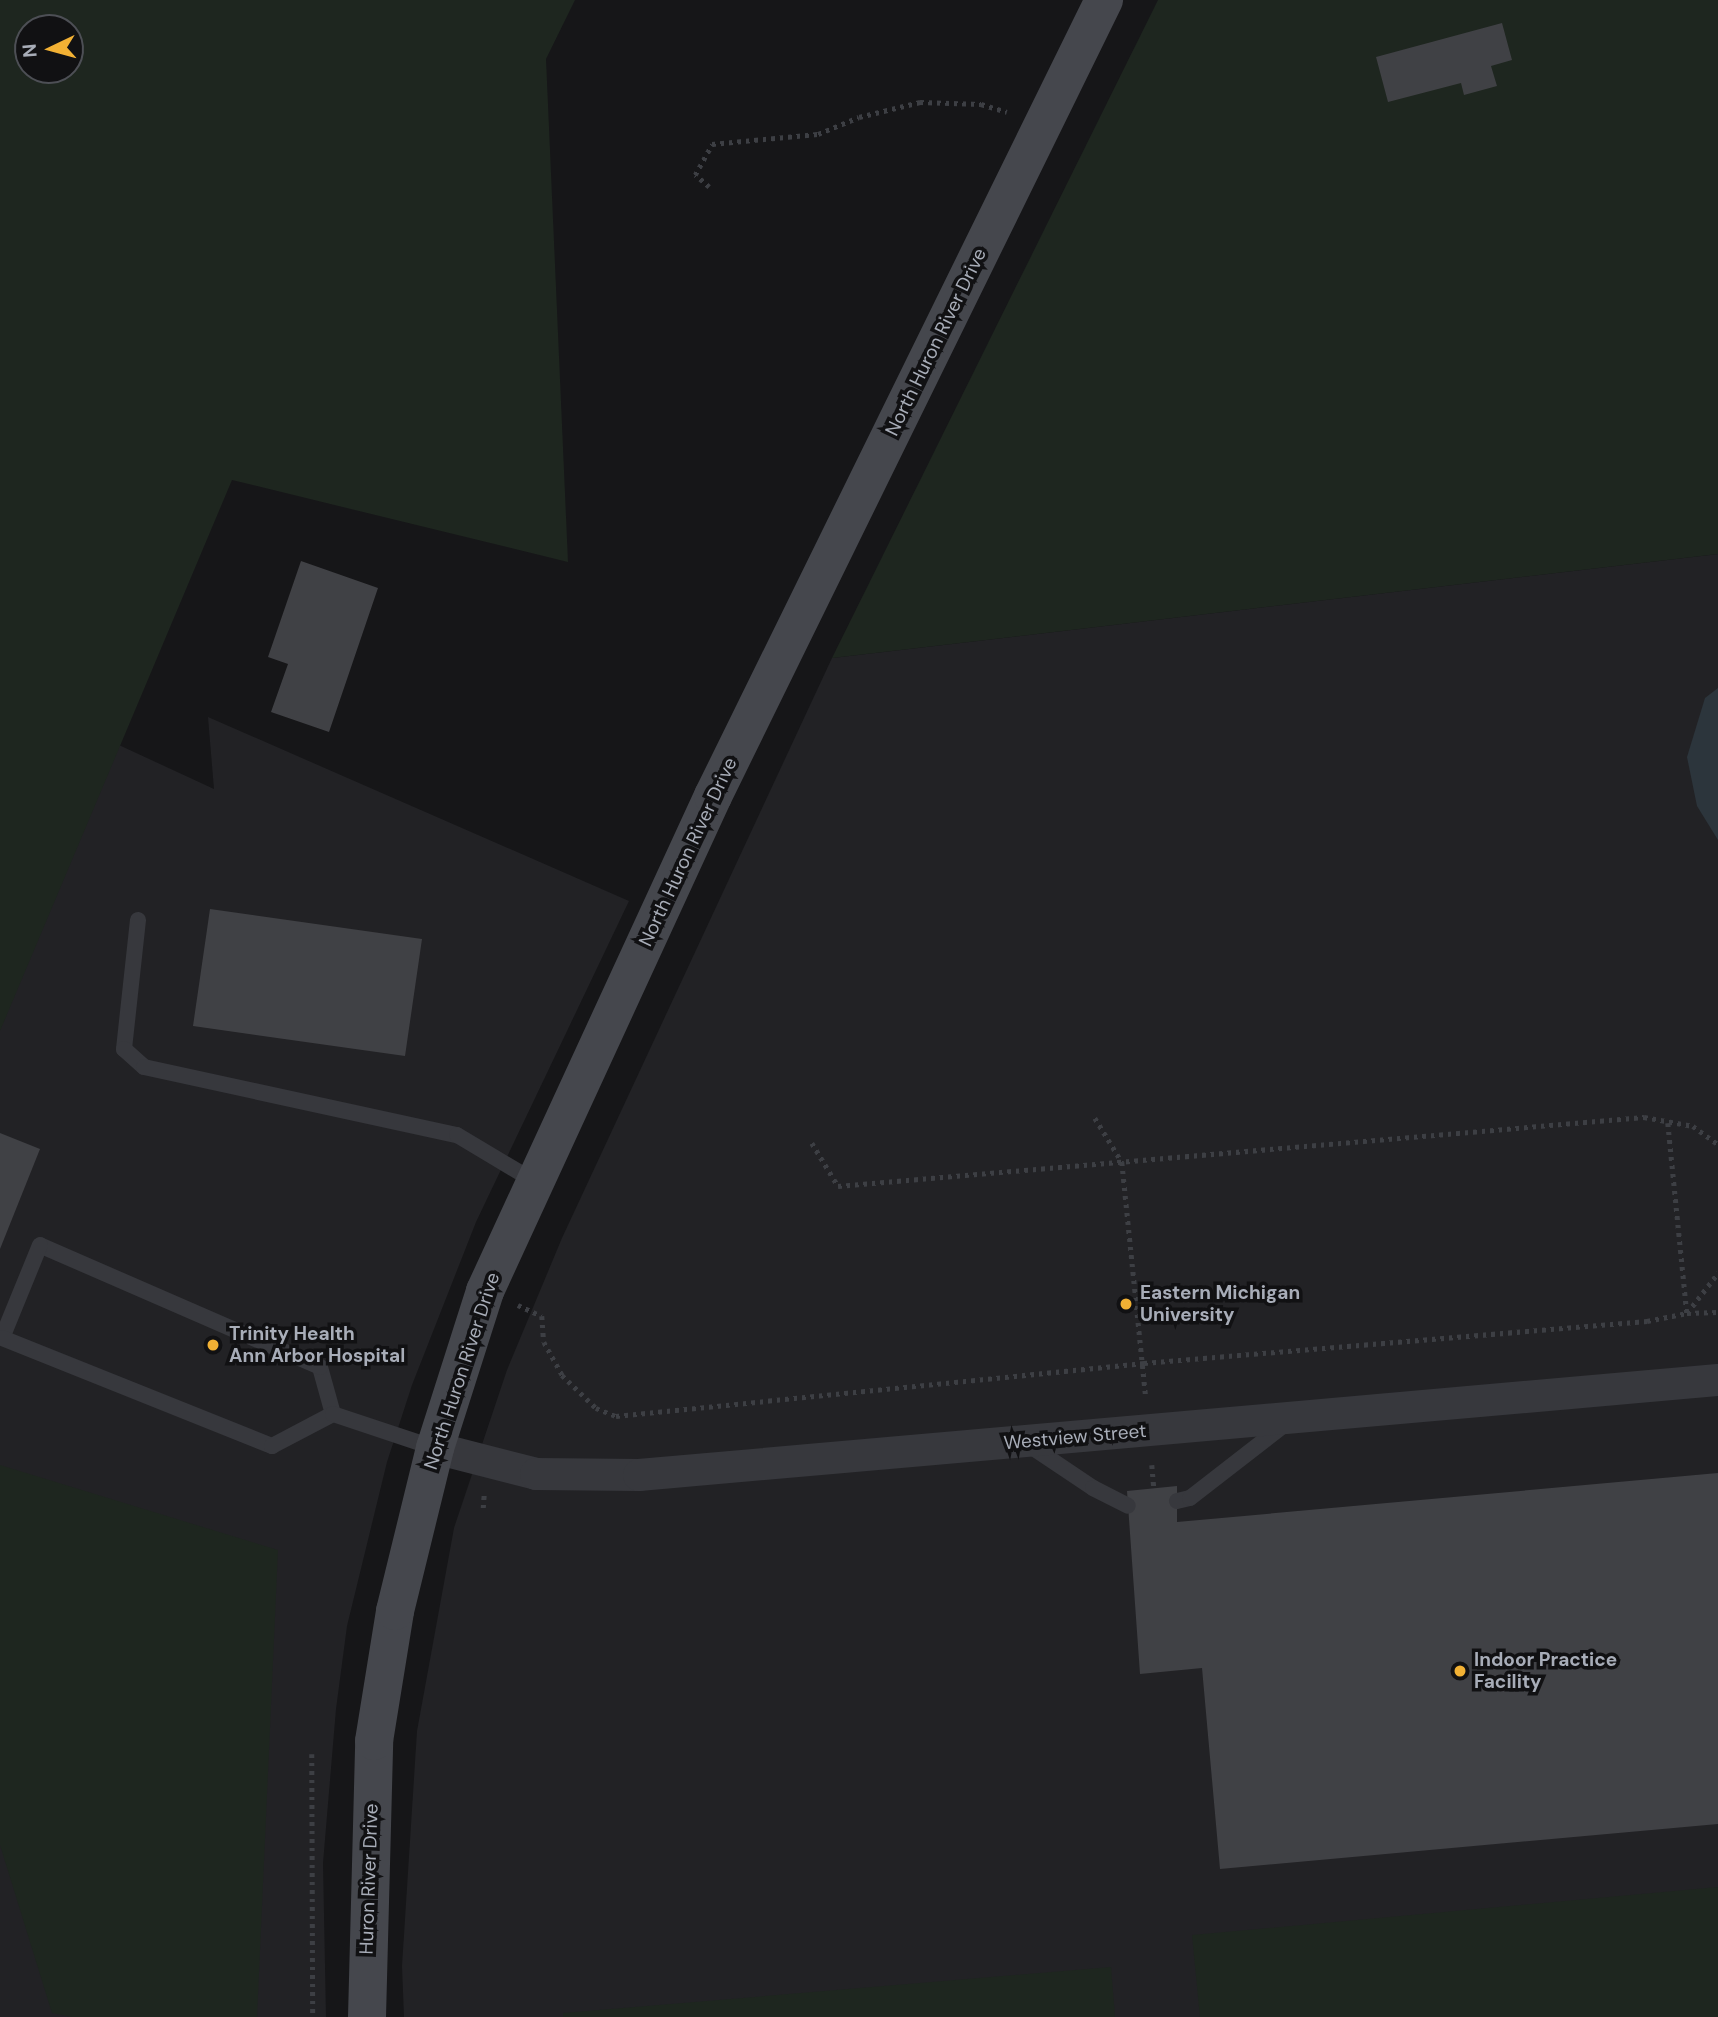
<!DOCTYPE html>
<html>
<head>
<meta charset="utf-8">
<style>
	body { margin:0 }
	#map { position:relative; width:1718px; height:2017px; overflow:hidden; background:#161618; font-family:"DM Sans",sans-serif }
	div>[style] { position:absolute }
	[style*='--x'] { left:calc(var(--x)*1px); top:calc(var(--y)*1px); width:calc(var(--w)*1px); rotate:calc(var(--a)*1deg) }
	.built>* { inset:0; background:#222225 }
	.green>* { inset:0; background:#1e261f }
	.water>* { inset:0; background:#2c353c }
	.building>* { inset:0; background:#404145 }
	.path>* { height:4.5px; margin-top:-2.25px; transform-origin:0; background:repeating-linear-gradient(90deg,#3d3f44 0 3.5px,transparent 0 8.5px) }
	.lane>* { height:16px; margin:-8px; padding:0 8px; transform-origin:8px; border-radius:8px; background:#37383d }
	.street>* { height:32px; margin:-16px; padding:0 16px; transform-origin:16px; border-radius:16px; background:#37383d }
	.secondary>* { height:38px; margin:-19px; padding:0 19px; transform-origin:19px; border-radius:19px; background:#45474d }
	.dots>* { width:19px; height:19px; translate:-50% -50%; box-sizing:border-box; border:4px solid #111113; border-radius:50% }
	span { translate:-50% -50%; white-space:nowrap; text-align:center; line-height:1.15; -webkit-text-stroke:7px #111113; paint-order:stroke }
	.street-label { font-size:19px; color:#a8adb8 }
	.poi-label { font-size:19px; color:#a8adb8; font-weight:700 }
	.left { translate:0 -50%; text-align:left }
	.north { position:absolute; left:14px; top:14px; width:70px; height:70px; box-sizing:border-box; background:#111113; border:2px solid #4d4f55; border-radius:50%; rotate:265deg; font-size:19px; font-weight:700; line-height:28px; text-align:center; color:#a8adb8 }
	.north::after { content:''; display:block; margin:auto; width:24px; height:32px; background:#f2b134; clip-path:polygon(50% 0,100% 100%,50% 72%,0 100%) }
</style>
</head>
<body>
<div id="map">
	<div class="built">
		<div style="clip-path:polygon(1718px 554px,1718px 2017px,404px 2017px,402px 1966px,417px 1731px,454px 1528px,507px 1370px,562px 1238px,832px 658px)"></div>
		<div style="clip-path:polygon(0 690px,214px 789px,208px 717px,629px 901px,476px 1222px,412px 1385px,387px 1462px,347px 1626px,336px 1709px,323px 1863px,326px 2017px,0 2017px)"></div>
	</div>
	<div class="green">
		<div style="clip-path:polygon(evenodd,0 0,575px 0,546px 59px,568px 562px,232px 480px,0 1031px,0 0,28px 28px,70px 28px,70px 70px,28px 70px,28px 28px)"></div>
		<div style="clip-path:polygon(1158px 0,1718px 0,1718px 554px,832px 658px)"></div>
		<div style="clip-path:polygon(0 1465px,278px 1550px,257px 2017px,72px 2017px,52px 2013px,0 1845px)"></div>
		<div style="clip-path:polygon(1718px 1887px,1718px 2017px,1200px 2017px,1192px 1935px)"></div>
		<div style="clip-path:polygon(1111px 1967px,1115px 2017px,563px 2017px,563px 2013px)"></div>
	</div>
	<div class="water">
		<div style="clip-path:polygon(1718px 688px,1718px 840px,1697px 806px,1687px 757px,1705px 698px)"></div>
	</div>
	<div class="building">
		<div style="clip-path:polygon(1502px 23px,1512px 60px,1491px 66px,1497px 86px,1464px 95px,1461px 83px,1388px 102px,1376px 57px)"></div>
		<div style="clip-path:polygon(301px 561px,378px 588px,329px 732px,271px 712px,288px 664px,268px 657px)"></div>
		<div style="clip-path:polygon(210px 909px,422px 939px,405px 1056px,193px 1026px)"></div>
		<div style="clip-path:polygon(0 1133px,40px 1149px,0 1249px)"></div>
		<div style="clip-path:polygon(1718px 1473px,1718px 1824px,1220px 1869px,1202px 1668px,1140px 1674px,1127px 1491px,1177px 1486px,1177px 1522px)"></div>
	</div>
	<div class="path">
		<div style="--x:709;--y:187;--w:18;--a:-139"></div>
		<div style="--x:695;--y:175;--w:35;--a:-61"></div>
		<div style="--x:712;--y:144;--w:106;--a:-5.4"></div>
		<div style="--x:818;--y:134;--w:44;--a:-22.5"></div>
		<div style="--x:859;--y:117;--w:63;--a:-13.8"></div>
		<div style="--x:920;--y:102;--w:61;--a:1.9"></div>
		<div style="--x:981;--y:104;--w:27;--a:17"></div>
		<div style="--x:1095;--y:1118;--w:52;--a:58.5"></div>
		<div style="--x:1122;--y:1162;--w:236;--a:84.2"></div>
		<div style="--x:1668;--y:1123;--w:191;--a:84.3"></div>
		<div style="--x:1687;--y:1313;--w:31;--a:-2"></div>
		<div style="--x:812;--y:1143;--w:50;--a:58.8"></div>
		<div style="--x:838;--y:1186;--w:809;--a:-4.89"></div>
		<div style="--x:1644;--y:1117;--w:50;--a:10.4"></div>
		<div style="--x:1693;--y:1126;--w:31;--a:36"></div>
		<div style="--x:518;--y:1305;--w:26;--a:25"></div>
		<div style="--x:542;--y:1316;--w:26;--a:86"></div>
		<div style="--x:544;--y:1342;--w:38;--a:61"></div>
		<div style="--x:562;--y:1375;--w:47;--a:44.1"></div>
		<div style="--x:596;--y:1408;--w:22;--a:22"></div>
		<div style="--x:616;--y:1416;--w:531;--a:-5.73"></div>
		<div style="--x:1144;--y:1363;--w:505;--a:-4.77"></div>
		<div style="--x:1647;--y:1321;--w:41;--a:-11.3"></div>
		<div style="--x:1687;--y:1313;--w:51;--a:-52.2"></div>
		<div style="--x:1152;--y:1465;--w:22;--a:85"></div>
		<div style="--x:483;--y:1508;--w:14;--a:-86"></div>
		<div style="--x:312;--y:1754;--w:263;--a:89.8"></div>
	</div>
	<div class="lane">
		<div style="--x:138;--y:920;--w:130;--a:96.2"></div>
		<div style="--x:124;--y:1049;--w:27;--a:42"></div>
		<div style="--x:144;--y:1067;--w:320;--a:12.3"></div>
		<div style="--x:457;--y:1135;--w:90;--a:30.9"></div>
		<div style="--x:333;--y:1414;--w:49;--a:-105.5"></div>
		<div style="--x:320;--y:1367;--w:305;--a:-156.5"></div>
		<div style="--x:40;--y:1245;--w:100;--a:112.2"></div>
		<div style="--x:2;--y:1338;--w:291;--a:21.8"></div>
		<div style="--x:272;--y:1446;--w:69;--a:-27.7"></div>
		<div style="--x:333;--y:1414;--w:108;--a:18.4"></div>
		<div style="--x:1029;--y:1445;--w:77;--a:33.9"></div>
		<div style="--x:1093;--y:1488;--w:39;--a:27"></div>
		<div style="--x:1177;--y:1501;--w:13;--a:-13"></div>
		<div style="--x:1190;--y:1498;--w:124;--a:-37.8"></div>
	</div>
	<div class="street">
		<div style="--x:435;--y:1448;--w:104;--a:14.4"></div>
		<div style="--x:536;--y:1474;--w:103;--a:0.6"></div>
		<div style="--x:639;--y:1475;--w:1083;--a:-5.03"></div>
	</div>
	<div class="secondary">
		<div style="--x:367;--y:2017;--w:276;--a:-88.5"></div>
		<div style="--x:374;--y:1741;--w:132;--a:-80.8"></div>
		<div style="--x:395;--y:1611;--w:168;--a:-76.2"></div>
		<div style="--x:435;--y:1448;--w:165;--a:-72.3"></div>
		<div style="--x:485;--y:1291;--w:545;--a:-65.27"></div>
		<div style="--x:713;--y:796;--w:887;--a:-63.84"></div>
	</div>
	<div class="dots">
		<div style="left:1126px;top:1304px;background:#f2b134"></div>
		<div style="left:213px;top:1345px;background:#f2b134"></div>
		<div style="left:1460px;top:1671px;background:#f2b134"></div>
	</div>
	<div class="street-label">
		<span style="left:936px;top:342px;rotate:-64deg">North Huron River Drive</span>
		<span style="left:688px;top:852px;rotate:-65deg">North Huron River Drive</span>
		<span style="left:462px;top:1371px;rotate:-72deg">North Huron River Drive</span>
		<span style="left:1075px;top:1437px;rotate:-5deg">Westview Street</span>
		<span style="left:369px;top:1879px;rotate:-88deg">Huron River Drive</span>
	</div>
	<div class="poi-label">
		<span class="left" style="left:1140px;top:1304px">Eastern Michigan<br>University</span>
		<span class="left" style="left:229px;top:1345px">Trinity Health<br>Ann Arbor Hospital</span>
		<span class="left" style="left:1474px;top:1671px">Indoor Practice<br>Facility</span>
	</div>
	<div class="north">N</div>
</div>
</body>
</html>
